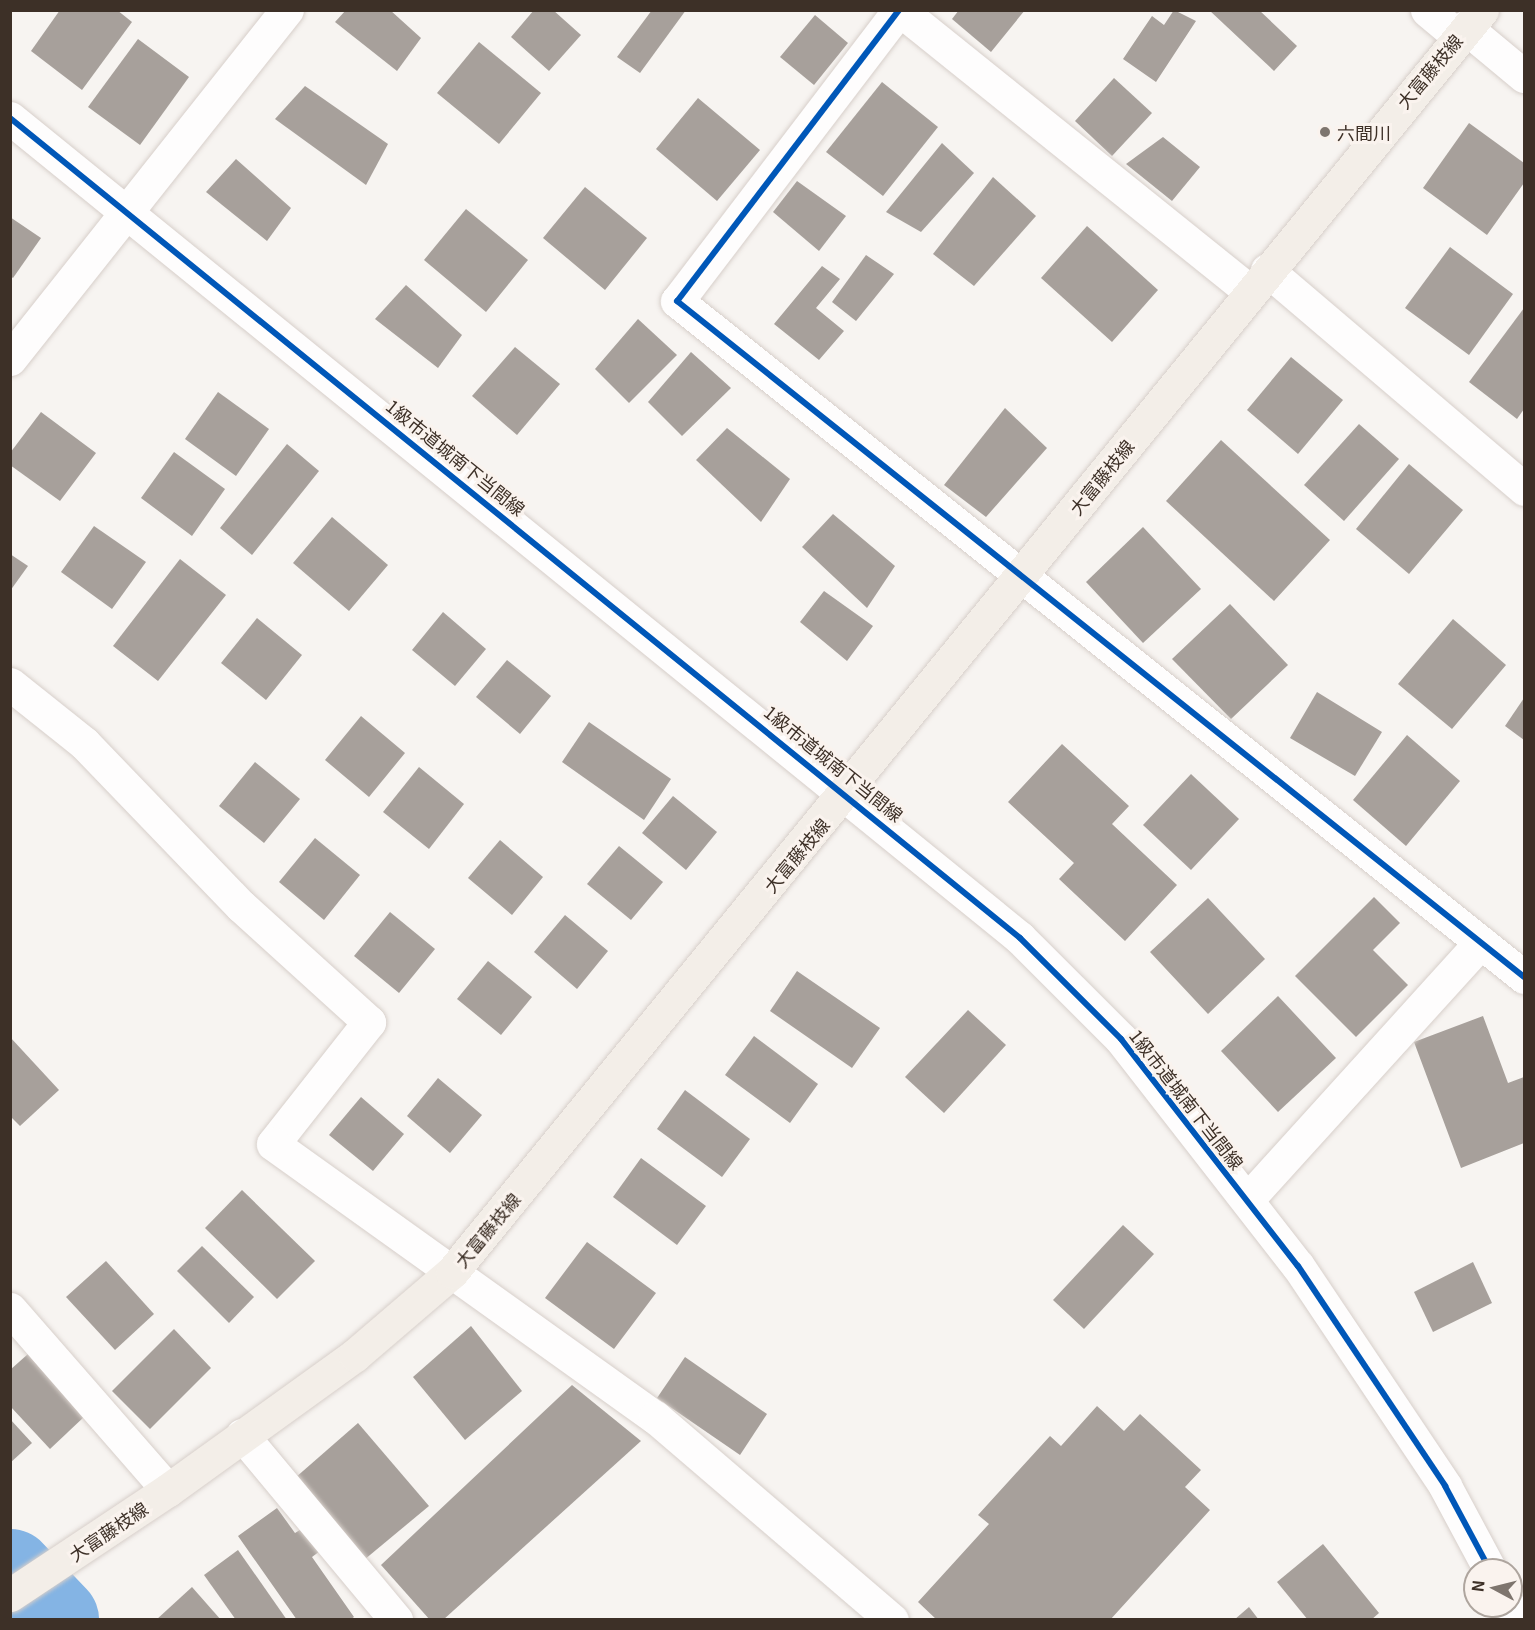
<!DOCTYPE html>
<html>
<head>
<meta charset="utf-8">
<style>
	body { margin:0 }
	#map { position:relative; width:1535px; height:1630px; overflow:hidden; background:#f7f4f1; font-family:Georgia,"Noto Sans JP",serif }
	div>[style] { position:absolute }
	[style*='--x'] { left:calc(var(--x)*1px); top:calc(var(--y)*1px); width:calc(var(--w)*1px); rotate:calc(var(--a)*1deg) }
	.river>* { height:90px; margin:-45px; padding:0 45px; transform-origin:45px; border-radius:45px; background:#84b4e4 }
	.building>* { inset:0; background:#a7a09b }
	.roads { filter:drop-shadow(0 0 2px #d7cfca) drop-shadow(0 0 2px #d7cfca) }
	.minor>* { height:33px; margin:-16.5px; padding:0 16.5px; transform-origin:16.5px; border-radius:16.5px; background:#fefdfd }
	.major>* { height:33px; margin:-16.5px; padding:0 16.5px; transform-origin:16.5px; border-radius:16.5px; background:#f3eee8 }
	.cycleway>* { height:6px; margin:-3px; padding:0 3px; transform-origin:3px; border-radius:3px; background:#0057b8 }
	.dots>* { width:16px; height:16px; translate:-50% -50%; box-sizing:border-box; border:3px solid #faf3ee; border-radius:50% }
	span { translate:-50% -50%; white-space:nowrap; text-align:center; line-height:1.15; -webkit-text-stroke:6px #faf3ee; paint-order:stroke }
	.street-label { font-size:18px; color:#3d3027 }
	.poi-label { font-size:18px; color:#3d3027 }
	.left { translate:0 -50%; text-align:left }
	.frame { position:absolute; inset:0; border:12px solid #3d3027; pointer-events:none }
	.north { position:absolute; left:1463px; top:1558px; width:60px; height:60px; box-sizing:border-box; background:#faf3ee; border:2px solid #aea59e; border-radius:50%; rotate:277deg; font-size:16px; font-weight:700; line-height:24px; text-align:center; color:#3d3027 }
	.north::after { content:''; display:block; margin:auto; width:21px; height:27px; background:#7e756e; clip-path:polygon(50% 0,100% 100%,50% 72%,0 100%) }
</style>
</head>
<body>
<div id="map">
	<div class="river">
		<div style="--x:10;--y:1574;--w:64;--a:46.3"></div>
	</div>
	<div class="building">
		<div style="clip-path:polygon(60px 10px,117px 10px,132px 22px,82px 90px,31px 51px)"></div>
		<div style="clip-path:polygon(346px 10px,390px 10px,421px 38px,397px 71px,335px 22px)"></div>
		<div style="clip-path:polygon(534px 10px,553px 10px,581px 35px,549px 71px,511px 37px)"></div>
		<div style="clip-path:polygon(652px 10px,686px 10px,640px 73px,617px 57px)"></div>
		<div style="clip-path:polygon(959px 10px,1025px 10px,991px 52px,952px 19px)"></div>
		<div style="clip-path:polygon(1174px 10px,1196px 21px,1156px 82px,1123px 59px,1152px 16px,1164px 25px)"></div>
		<div style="clip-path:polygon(1209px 10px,1259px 10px,1297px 46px,1274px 71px)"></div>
		<div style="clip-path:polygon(815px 15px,848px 43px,814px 85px,780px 57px)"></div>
		<div style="clip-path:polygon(138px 39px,189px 77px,140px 145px,88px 107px)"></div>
		<div style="clip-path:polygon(479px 42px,541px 93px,499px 144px,437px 93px)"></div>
		<div style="clip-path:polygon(1114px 78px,1152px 113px,1112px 156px,1075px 121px)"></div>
		<div style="clip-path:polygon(882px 82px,938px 127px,883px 196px,826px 152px)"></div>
		<div style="clip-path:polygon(305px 86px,388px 144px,366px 185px,275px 119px)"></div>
		<div style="clip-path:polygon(698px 98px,760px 150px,717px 201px,656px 149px)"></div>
		<div style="clip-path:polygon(1469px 123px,1524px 163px,1524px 183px,1487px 235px,1423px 188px)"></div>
		<div style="clip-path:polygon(1163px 137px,1200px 167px,1172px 201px,1126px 164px)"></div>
		<div style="clip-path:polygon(942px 143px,974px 173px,921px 232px,886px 212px)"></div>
		<div style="clip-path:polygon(236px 159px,291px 208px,267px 241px,206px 192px)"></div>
		<div style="clip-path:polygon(993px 177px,1036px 216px,974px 286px,933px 254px)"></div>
		<div style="clip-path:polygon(797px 181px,846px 216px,819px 251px,773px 212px)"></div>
		<div style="clip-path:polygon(585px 187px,647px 238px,605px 290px,543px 238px)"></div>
		<div style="clip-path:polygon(466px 209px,528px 260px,486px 312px,424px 260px)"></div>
		<div style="clip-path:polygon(10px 217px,41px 238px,13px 278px,10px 276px)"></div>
		<div style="clip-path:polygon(1087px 226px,1158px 290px,1112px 342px,1041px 278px)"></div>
		<div style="clip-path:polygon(1450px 247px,1513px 294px,1469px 355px,1405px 308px)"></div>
		<div style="clip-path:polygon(866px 255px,894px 274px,856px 321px,832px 302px)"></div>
		<div style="clip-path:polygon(822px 266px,840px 279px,816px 308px,844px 331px,819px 360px,774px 324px)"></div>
		<div style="clip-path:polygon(406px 285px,462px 335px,438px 368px,375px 319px)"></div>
		<div style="clip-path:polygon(1524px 308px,1524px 409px,1517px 419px,1469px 382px)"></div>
		<div style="clip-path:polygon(638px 319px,677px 355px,629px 403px,595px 369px)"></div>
		<div style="clip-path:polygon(515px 347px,560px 384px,517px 435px,472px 396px)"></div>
		<div style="clip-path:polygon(691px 352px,731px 388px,682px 436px,648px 402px)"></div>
		<div style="clip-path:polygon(1291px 357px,1343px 400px,1298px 454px,1247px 410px)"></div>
		<div style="clip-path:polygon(218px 392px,269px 429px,236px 476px,185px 439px)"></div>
		<div style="clip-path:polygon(1005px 408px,1047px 448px,986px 517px,944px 485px)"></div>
		<div style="clip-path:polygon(41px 412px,96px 453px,60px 501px,10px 465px,10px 453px)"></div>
		<div style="clip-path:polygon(1359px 424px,1399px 459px,1344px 521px,1304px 485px)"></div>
		<div style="clip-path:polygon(727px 428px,790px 479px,761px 522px,696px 460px)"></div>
		<div style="clip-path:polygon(1221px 440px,1330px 540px,1274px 601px,1166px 501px)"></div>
		<div style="clip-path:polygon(287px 444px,319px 471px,252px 555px,220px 528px)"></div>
		<div style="clip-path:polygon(174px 452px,225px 489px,192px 536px,141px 498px)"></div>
		<div style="clip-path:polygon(1409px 464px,1463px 510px,1409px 574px,1356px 529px)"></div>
		<div style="clip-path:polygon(833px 514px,895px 566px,867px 608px,802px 547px)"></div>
		<div style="clip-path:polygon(332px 517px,388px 565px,349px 611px,293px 563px)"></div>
		<div style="clip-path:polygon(94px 526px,146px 562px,112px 609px,61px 572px)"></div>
		<div style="clip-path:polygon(1143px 527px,1201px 589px,1143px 643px,1086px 582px)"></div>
		<div style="clip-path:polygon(10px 554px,28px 566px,10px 591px)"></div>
		<div style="clip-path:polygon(180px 559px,226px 595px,158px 681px,113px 646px)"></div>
		<div style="clip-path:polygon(824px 591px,873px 626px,847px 661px,800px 622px)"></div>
		<div style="clip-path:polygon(1230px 604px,1288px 665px,1231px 719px,1172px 659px)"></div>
		<div style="clip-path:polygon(443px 612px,486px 649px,455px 686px,412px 650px)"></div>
		<div style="clip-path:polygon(257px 618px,302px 655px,266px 700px,221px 663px)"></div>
		<div style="clip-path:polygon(1453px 619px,1506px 665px,1452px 729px,1398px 684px)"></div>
		<div style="clip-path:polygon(507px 660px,551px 696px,520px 734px,476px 697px)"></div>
		<div style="clip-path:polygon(1317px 692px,1382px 732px,1355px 776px,1290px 738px)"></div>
		<div style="clip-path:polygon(1524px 698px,1524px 740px,1505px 726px)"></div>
		<div style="clip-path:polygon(361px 716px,405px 753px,369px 797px,325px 760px)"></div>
		<div style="clip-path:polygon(589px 722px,671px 779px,644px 820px,562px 762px)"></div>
		<div style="clip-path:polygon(1407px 735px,1460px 781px,1406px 846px,1353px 800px)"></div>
		<div style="clip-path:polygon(1062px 744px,1129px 806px,1112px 824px,1177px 885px,1125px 941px,1059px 879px,1074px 863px,1008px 802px)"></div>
		<div style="clip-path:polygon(255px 762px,300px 799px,264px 843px,219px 806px)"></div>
		<div style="clip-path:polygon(419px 767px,464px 804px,429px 849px,383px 812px)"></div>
		<div style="clip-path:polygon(1191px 774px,1239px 819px,1191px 870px,1143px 825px)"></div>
		<div style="clip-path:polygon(673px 796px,717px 832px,686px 870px,642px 833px)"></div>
		<div style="clip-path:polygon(315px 838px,360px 875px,324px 920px,279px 882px)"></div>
		<div style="clip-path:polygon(500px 840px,543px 877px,512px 915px,468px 878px)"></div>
		<div style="clip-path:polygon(619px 846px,663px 882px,631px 920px,587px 884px)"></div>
		<div style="clip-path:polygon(1374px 897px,1400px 923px,1373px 950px,1408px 985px,1356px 1037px,1295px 976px)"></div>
		<div style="clip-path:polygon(1208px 898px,1265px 959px,1208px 1014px,1150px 952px)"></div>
		<div style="clip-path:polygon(390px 912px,435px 949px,399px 993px,354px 956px)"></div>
		<div style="clip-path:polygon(565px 915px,608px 951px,577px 989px,534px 952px)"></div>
		<div style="clip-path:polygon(488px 961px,532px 997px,501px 1035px,457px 999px)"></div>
		<div style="clip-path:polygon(797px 971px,880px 1028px,852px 1068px,770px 1011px)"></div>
		<div style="clip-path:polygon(1278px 996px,1336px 1058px,1278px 1112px,1221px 1051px)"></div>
		<div style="clip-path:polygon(968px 1010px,1006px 1045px,944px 1113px,905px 1077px)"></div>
		<div style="clip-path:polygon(1483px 1016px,1508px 1083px,1524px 1077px,1524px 1143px,1461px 1168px,1414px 1042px)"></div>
		<div style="clip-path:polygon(754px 1036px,818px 1084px,790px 1123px,725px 1075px)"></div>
		<div style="clip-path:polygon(10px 1037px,59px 1090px,20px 1126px,10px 1116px)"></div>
		<div style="clip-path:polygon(438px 1078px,482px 1115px,450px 1153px,407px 1116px)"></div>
		<div style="clip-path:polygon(685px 1090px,750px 1139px,722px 1177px,657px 1129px)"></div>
		<div style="clip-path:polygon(361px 1097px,404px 1134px,373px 1171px,329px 1135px)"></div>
		<div style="clip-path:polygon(641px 1158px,706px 1206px,677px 1245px,613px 1197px)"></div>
		<div style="clip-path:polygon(242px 1190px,315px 1261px,277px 1299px,205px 1228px)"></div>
		<div style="clip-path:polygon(1123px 1225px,1154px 1254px,1084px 1329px,1053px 1300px)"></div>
		<div style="clip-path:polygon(587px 1242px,656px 1293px,614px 1349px,545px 1298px)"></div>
		<div style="clip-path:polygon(202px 1246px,254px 1297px,229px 1323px,177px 1271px)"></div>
		<div style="clip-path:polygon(106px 1261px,154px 1314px,115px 1350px,66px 1297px)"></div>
		<div style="clip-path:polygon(1473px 1262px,1492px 1303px,1433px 1332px,1414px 1292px)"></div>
		<div style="clip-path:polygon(471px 1326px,522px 1391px,465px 1440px,413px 1377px)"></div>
		<div style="clip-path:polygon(174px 1329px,211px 1368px,150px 1429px,112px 1391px)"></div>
		<div style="clip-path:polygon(28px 1354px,85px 1416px,50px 1449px,10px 1406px,10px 1370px)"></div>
		<div style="clip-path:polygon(685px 1357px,767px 1414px,740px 1455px,657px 1398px)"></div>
		<div style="clip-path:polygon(572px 1385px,641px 1441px,443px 1620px,430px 1620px,381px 1565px)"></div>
		<div style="clip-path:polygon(1097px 1406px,1124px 1431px,1140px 1414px,1201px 1470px,1185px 1487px,1210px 1510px,1110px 1620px,937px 1620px,918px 1602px,989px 1524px,978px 1515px,1050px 1436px,1061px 1446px)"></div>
		<div style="clip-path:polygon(10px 1419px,32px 1443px,10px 1463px)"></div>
		<div style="clip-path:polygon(358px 1423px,429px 1506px,364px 1560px,295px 1478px)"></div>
		<div style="clip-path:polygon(277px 1508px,295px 1533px,303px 1528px,320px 1551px,312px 1557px,354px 1617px,350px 1620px,297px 1620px,238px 1536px)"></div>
		<div style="clip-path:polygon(1323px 1544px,1379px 1613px,1371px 1620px,1308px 1620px,1277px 1582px)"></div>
		<div style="clip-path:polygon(238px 1550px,287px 1620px,236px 1620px,204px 1575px)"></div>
		<div style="clip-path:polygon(192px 1587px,221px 1620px,156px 1620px)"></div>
		<div style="clip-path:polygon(1249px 1607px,1259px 1620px,1234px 1620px)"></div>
	</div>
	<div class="roads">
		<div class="minor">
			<div style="--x:899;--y:10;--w:366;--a:127.3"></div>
			<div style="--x:677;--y:301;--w:1084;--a:38.59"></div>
			<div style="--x:900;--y:10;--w:449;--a:38.8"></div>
			<div style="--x:1427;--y:10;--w:39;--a:40"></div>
			<div style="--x:1465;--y:27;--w:77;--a:39.7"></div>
			<div style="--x:10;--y:118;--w:1301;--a:39.07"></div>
			<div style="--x:1020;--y:938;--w:143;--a:45"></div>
			<div style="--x:1121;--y:1039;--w:288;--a:52.1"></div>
			<div style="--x:1298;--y:1266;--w:265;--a:56.2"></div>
			<div style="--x:1445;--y:1486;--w:95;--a:61.8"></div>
			<div style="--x:1267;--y:270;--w:338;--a:40.4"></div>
			<div style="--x:10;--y:359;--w:446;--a:-51.6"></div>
			<div style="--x:10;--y:684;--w:95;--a:38.6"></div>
			<div style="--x:84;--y:743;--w:226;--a:46.1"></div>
			<div style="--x:241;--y:906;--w:173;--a:42.2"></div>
			<div style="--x:369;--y:1022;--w:155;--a:128.2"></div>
			<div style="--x:273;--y:1144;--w:470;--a:35.6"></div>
			<div style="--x:655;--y:1417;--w:312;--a:40.6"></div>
			<div style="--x:1247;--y:1200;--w:348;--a:-47.8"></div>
			<div style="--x:10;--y:1309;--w:240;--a:48.9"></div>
			<div style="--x:242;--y:1435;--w:241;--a:50.2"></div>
			<div style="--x:1509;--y:1606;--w:16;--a:63"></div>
		</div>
		<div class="major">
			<div style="--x:10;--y:1595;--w:190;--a:-33.6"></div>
			<div style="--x:168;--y:1490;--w:231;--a:-35.8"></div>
			<div style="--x:355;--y:1355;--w:128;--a:-40.6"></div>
			<div style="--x:452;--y:1272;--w:1629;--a:-50.78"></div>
		</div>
	</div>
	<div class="cycleway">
		<div style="--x:899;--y:10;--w:366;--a:127.3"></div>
		<div style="--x:677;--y:301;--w:1084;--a:38.59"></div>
		<div style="--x:10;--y:118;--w:1301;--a:39.07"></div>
		<div style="--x:1020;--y:938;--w:143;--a:45"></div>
		<div style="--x:1121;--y:1039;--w:288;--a:52.1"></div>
		<div style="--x:1298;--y:1266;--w:265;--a:56.2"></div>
		<div style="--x:1445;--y:1486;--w:95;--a:61.8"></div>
	</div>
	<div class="dots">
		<div style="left:1325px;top:132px;background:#7e756e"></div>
	</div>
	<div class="street-label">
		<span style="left:1429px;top:71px;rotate:-50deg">大富藤枝線</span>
		<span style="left:456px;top:457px;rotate:39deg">1級市道城南下当間線</span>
		<span style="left:1101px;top:477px;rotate:-51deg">大富藤枝線</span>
		<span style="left:834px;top:763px;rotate:39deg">1級市道城南下当間線</span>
		<span style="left:796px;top:855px;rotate:-50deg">大富藤枝線</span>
		<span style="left:1187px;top:1099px;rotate:52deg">1級市道城南下当間線</span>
		<span style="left:487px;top:1230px;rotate:-50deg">大富藤枝線</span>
		<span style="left:108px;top:1531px;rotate:-34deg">大富藤枝線</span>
	</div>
	<div class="poi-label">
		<span class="left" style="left:1337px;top:132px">六間川</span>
	</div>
	<div class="frame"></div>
	<div class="north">N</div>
</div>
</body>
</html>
